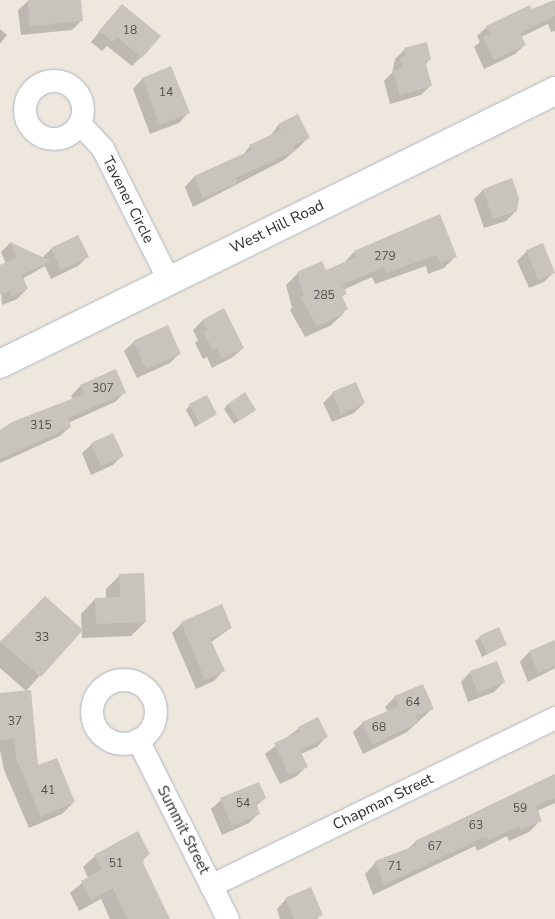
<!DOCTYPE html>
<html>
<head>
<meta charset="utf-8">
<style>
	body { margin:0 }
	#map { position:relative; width:555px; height:919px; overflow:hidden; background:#ede7de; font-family:"Nunito Sans",sans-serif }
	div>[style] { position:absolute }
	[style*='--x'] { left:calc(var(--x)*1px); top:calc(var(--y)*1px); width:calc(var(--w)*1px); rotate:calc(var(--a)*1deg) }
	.shadow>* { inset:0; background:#0003 }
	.building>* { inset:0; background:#c8c4bd }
	.roads { filter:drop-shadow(0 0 1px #b1b4bf) drop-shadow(0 0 1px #b1b4bf) }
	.minor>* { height:22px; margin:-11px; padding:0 11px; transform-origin:11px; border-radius:11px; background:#fff }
	.minor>.ring { margin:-11px; padding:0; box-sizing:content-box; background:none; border:22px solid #fff; border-radius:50% }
	.tertiary>* { height:28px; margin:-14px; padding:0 14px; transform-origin:14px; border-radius:14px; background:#fff }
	span { translate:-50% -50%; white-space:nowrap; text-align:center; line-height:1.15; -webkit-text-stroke:4.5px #fff; paint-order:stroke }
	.number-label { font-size:12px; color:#525150 }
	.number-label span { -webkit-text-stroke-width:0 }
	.street-label { font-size:15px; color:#2b2b2b }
</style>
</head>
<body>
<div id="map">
	<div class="shadow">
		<div style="clip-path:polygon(79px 0,81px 21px,72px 30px,21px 35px,18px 10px,28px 1px)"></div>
		<div style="clip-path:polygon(555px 1px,555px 31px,551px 32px,548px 24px,521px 37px,525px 45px,515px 54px,484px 69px,474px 47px,480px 42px,477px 36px,487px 27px)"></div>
		<div style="clip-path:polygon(113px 15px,141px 57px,132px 66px,107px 46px,102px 51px,91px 42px)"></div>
		<div style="clip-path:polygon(0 29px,7px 35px,0 44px)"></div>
		<div style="clip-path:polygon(405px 49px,430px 59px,425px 65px,430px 86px,421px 95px,390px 104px,384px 81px,392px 73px,395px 59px)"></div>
		<div style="clip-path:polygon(171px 68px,188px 113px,179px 123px,150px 134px,133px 89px,142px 79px)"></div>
		<div style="clip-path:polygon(298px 116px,308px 138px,299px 147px,284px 160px,193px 207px,185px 187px,194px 177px,241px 157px,250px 146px,270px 137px,278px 125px)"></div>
		<div style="clip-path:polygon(511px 180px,516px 211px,506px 221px,484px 228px,474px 199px,483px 190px)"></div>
		<div style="clip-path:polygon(439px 215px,456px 256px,444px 268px,428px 274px,426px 266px,375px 284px,372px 277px,343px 290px,345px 294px,341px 298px,346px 309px,342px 315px,330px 326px,305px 337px,290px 310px,292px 308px,286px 285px,298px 273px,325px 272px,343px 264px,354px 252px)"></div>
		<div style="clip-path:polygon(78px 236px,88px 256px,78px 266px,51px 279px,45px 266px,22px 279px,27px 289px,17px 299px,2px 305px,0 267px,6px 264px,1px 252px,10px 243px,42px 258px,51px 249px)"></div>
		<div style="clip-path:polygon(542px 245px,554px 272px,544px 282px,529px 288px,517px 261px,527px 251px)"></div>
		<div style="clip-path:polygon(202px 321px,243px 348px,233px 357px,212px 368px,207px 357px,203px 359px,195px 343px,198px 340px,193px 330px)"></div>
		<div style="clip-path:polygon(134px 342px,180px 353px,170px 363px,137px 378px,124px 351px)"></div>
		<div style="clip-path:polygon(115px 371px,125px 392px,115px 402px,68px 423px,70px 427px,60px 436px,0 463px,0 430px,73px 400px,71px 396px,80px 386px)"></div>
		<div style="clip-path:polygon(333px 393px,364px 403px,354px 413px,332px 422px,323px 403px)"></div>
		<div style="clip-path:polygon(228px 404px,255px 410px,234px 424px,224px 409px)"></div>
		<div style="clip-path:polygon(190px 405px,216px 414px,195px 427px,186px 410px)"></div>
		<div style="clip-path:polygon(92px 444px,122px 456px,113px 465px,91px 475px,82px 453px)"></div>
		<div style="clip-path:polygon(120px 575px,145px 622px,131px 636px,82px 638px,81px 614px,95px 599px,106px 599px,106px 589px)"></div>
		<div style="clip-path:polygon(182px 623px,231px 628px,211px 642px,223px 671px,214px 681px,196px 689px,172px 633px)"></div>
		<div style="clip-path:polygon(15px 628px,81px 630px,26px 691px,0 668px,0 642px)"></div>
		<div style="clip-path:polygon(480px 637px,505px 645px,482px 657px,475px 641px)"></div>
		<div style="clip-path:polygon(552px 642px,555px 668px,528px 682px,520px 662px,529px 652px)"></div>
		<div style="clip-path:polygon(496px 662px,504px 682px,494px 692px,468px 702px,461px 682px,470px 672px)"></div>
		<div style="clip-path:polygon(0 695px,37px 767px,74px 802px,62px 814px,29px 828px,4px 770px,0 750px)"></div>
		<div style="clip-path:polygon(395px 697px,432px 709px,407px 732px,363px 754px,353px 732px,363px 723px,388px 712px,385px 707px)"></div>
		<div style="clip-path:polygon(299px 728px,326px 737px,317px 747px,301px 754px,306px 767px,297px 776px,280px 784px,265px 754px)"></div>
		<div style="clip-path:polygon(555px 774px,555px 803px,537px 811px,541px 820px,529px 832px,509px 841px,507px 836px,477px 851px,475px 846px,373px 895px,365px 874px,376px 862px,407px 850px,415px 842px)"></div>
		<div style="clip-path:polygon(258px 783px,265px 798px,256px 806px,259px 813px,249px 823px,222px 835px,211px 809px,221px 800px)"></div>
		<div style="clip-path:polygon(149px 854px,142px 861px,143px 865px,169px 919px,110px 919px,101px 899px,79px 911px,70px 893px,88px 878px,83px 867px,95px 856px)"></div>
		<div style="clip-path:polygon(286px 899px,321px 914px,317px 919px,280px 919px,277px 909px)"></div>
	</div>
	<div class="building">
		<div style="clip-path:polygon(28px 0,81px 0,83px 21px,30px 26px)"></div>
		<div style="clip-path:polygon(554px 0,555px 16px,520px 33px,526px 45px,494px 60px,483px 37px,490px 34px,486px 26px,530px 5px,532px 9px)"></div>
		<div style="clip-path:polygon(122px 4px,161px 36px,142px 58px,117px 37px,113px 42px,99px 31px)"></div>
		<div style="clip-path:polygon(427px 42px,431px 60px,425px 61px,432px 86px,400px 95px,393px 70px,403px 68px,400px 58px,406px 56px,404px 48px)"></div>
		<div style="clip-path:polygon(171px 66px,190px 113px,160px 125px,142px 78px)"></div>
		<div style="clip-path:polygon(298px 114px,310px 138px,293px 146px,295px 151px,236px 178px,237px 183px,203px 198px,194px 176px,252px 150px,249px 145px,281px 130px,278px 124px)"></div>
		<div style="clip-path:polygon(512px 178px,519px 198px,517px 211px,493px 219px,483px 189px)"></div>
		<div style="clip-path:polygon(440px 214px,457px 257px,440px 263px,437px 255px,386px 273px,384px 267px,342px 285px,347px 294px,342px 296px,348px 309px,342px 312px,343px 315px,317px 326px,301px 298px,304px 296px,297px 272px,322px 261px,326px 270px,356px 257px,354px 251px)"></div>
		<div style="clip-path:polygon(78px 235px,89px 257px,61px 270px,51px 248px)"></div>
		<div style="clip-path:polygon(10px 242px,51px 261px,22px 275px,28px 289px,12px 296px,9px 291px,0 295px,0 265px,17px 257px)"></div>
		<div style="clip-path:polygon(543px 243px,555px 273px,538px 280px,526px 250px)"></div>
		<div style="clip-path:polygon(224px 308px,244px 348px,222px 359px,217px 348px,213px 350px,203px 332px,207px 330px,202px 320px)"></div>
		<div style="clip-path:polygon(168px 325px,181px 354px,146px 369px,133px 341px)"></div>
		<div style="clip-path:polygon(116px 369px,126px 393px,68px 418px,71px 427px,0 459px,0 430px,12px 422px,84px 394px,80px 385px)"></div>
		<div style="clip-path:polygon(356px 382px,365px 403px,341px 414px,332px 392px)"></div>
		<div style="clip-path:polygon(245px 392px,256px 410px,239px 421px,228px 404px)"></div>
		<div style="clip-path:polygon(207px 395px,217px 414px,200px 424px,189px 404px)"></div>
		<div style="clip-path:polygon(113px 433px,124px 456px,101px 466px,91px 443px)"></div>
		<div style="clip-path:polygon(144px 573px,146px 622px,96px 624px,95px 598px,120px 597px,119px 574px)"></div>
		<div style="clip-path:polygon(45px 596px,83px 630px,41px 677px,0 642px)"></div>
		<div style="clip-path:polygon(222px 604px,232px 628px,210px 638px,225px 671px,205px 680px,181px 622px)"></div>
		<div style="clip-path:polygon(499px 627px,507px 645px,487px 653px,479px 636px)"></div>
		<div style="clip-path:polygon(555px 640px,555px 666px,538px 673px,529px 651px)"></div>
		<div style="clip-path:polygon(497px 661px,505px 682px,478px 693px,470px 671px)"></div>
		<div style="clip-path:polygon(423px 684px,434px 709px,416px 716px,418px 723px,372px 745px,362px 722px,399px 706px,394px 696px)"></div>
		<div style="clip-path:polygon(31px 690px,38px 765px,57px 758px,75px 802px,41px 817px,16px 758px,14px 739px,0 740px,0 693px)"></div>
		<div style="clip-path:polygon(318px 717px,328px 737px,300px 750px,308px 767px,289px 775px,274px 743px,300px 731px,298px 727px)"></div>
		<div style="clip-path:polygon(555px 774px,555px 798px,536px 806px,542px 821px,521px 830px,519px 826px,489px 840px,486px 836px,384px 885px,375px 861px,417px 845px,415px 841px)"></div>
		<div style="clip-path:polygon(259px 782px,266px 798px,256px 803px,260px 814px,232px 826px,220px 798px)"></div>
		<div style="clip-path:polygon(138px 831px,150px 854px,143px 858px,144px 865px,170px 919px,127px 919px,113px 888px,91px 900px,81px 881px,102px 869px,94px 855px)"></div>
		<div style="clip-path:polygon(311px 887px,323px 915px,313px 919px,294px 919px,285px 898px)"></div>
	</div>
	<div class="roads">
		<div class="minor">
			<div class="ring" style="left:25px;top:81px;width:36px;height:36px"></div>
			<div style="--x:80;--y:124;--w:34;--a:47"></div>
			<div style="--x:103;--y:149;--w:147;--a:63.3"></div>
			<div class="ring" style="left:92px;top:680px;width:42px;height:42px"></div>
			<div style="--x:138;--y:740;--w:200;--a:63.3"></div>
			<div style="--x:211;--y:886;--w:383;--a:-26"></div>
		</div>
		<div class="tertiary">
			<div style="--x:0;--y:364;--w:619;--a:-26.19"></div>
		</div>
	</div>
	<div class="number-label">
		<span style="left:130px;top:31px">18</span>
		<span style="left:166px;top:93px">14</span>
		<span style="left:385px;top:257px">279</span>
		<span style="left:324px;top:296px">285</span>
		<span style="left:103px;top:389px">307</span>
		<span style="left:41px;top:426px">315</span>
		<span style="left:42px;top:638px">33</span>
		<span style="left:413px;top:703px">64</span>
		<span style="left:15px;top:722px">37</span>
		<span style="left:379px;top:728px">68</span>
		<span style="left:48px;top:791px">41</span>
		<span style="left:243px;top:804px">54</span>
		<span style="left:520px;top:809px">59</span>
		<span style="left:476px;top:826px">63</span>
		<span style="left:435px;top:847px">67</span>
		<span style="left:116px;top:864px">51</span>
		<span style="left:395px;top:867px">71</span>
	</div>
	<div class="street-label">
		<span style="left:128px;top:200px;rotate:63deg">Tavener Circle</span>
		<span style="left:277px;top:227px;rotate:-26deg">West Hill Road</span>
		<span style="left:383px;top:802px;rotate:-26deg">Chapman Street</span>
		<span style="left:183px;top:830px;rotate:63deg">Summit Street</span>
	</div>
</div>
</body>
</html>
